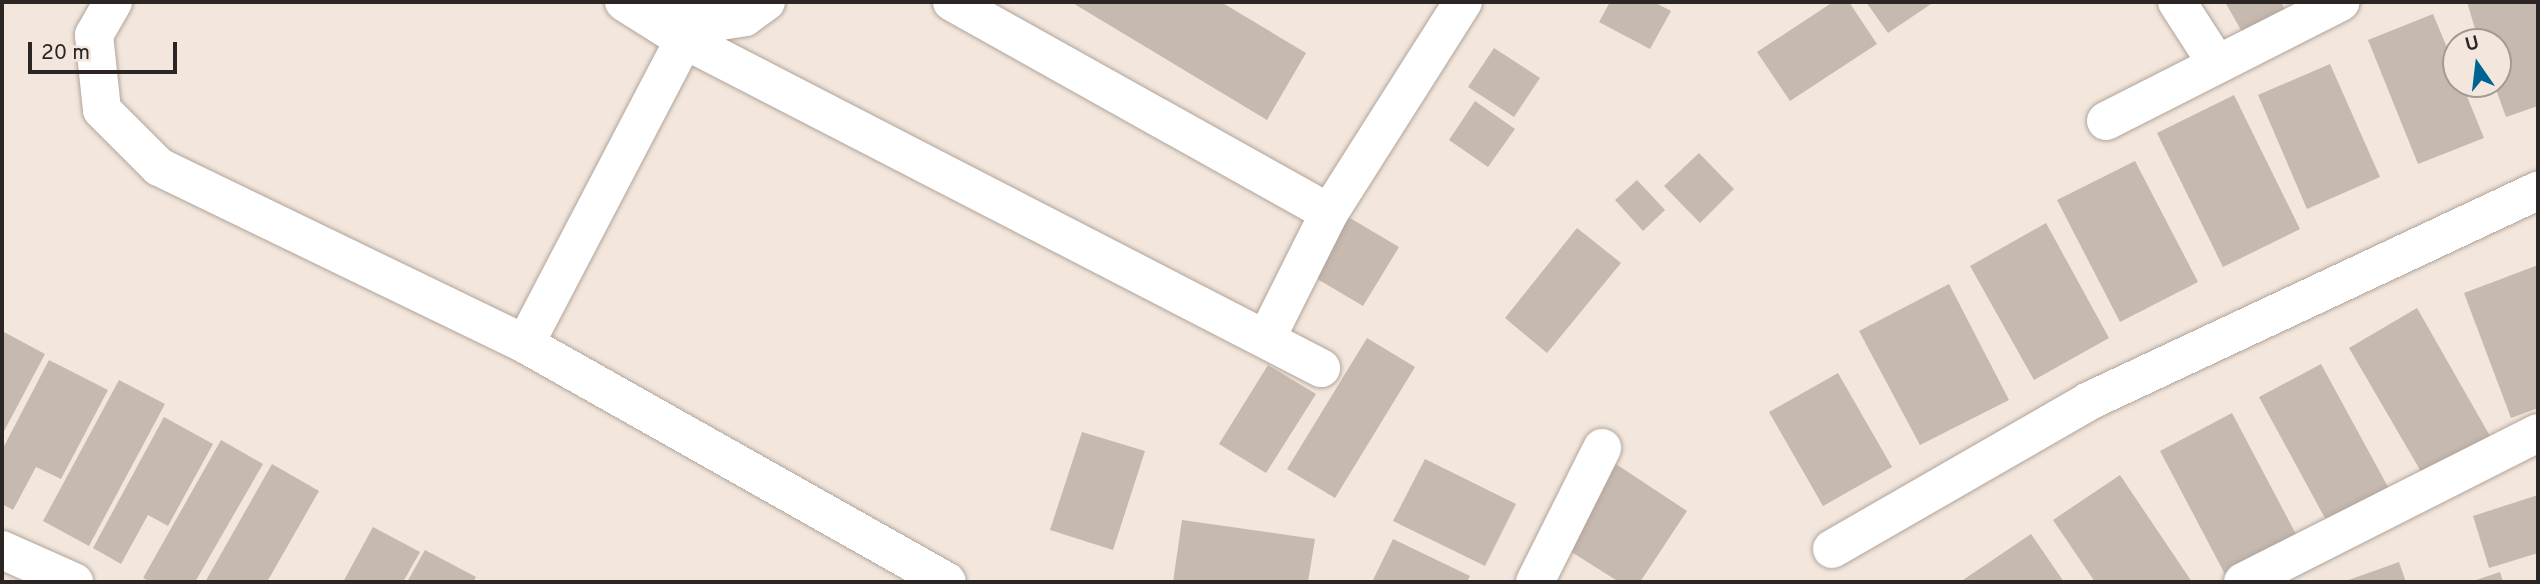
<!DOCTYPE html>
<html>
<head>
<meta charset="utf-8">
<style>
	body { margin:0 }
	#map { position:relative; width:2540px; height:584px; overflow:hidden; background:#f3e7dd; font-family:Overpass,sans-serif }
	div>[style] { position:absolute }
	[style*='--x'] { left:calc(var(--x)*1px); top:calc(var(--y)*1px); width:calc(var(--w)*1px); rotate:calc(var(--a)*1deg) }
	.building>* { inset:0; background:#c5b9b0 }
	.roads { filter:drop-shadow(0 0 2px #b0a49b) drop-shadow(0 0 2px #b0a49b) }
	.minor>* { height:38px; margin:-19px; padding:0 19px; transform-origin:19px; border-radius:19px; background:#fff }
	span { translate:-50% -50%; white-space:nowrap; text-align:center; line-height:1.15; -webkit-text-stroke:7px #f3e7dd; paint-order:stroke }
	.frame { position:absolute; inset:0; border:4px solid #2b2623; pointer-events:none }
	.north { position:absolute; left:2442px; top:28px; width:70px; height:70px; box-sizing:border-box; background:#f3e7dd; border:2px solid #a39a93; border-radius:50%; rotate:346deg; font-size:19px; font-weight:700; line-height:28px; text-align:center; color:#2b2623 }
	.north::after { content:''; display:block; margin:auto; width:24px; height:32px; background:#006493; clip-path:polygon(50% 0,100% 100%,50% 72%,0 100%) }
	.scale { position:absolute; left:28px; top:42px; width:149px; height:32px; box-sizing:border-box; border:4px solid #2b2623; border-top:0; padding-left:9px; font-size:21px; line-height:24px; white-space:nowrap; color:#2b2623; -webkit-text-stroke:5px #f3e7dd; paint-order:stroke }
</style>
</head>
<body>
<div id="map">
	<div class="building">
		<div style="clip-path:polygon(1071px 2px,1221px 2px,1306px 53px,1267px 120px)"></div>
		<div style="clip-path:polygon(1610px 2px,1654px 2px,1671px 11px,1650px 49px,1599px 22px)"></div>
		<div style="clip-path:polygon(1833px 2px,1849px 2px,1877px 44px,1790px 101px,1757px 52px)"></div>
		<div style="clip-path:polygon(1866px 2px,1934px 2px,1888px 33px)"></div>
		<div style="clip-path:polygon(2225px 2px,2281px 2px,2287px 13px,2245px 37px)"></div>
		<div style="clip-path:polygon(2467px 2px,2538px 2px,2538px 106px,2506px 117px,2494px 84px,2498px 84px,2498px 42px,2479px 42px)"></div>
		<div style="clip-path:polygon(2433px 14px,2456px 69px,2456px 84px,2462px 84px,2484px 138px,2418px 164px,2368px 40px)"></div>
		<div style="clip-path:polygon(1494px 48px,1540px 78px,1514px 117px,1468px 87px)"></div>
		<div style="clip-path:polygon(2330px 64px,2380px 177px,2307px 209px,2258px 95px)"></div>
		<div style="clip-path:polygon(2234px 95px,2300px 229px,2223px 267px,2157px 133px)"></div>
		<div style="clip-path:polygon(1475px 101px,1515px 129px,1488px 167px,1449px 140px)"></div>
		<div style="clip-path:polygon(1699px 153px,1734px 189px,1700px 223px,1664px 186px)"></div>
		<div style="clip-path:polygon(2135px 161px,2198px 282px,2120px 322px,2057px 200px)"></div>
		<div style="clip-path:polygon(1637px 180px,1665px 210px,1643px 231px,1615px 200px)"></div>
		<div style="clip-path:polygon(1345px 215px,1399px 247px,1363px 306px,1309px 274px)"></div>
		<div style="clip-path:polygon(2046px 223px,2109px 338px,2034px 380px,1970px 266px)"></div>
		<div style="clip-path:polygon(1577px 228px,1621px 263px,1547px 353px,1505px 318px)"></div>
		<div style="clip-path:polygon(2538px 265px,2538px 408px,2511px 418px,2464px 293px)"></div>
		<div style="clip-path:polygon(1949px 284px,2009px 400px,1920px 445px,1859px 331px)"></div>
		<div style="clip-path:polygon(2417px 308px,2490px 436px,2423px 475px,2349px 348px)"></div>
		<div style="clip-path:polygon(2px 331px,45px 354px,2px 435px)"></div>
		<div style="clip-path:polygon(1367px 338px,1415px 367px,1335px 498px,1287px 469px)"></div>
		<div style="clip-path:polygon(49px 360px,108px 390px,61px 479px,36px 467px,13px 510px,2px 504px,2px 450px)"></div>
		<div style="clip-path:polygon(2321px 364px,2388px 487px,2326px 520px,2259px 397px)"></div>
		<div style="clip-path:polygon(1268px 365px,1316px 394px,1266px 473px,1219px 444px)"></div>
		<div style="clip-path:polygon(1838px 373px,1892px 467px,1823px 506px,1769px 412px)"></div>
		<div style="clip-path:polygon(119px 380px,165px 404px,89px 546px,43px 521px)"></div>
		<div style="clip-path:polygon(2232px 413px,2298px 538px,2226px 576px,2160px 451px)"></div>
		<div style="clip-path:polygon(164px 417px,213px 444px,168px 526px,148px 515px,121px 564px,93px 548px)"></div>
		<div style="clip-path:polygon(1082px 432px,1145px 451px,1113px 550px,1050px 530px)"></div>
		<div style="clip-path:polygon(221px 440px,263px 464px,195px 582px,151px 582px,143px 578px)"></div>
		<div style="clip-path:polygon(1425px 459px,1516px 504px,1485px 566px,1393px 521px)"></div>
		<div style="clip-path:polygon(272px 464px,319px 491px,267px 582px,205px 582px)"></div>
		<div style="clip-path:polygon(1616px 464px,1687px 511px,1640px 582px,1619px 582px,1562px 546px)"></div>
		<div style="clip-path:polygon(2120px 475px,2192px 582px,2095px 582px,2053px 520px)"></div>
		<div style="clip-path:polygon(2538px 495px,2538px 553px,2489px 568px,2473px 516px)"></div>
		<div style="clip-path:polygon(1182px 520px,1315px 539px,1308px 582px,1173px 582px)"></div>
		<div style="clip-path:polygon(373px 527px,420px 552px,403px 582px,343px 582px)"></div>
		<div style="clip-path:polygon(2031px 534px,2064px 582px,1960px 582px)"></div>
		<div style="clip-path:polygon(1393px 539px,1470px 576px,1467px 582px,1372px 582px)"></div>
		<div style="clip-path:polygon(425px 550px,476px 577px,473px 582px,407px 582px)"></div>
		<div style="clip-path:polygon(2399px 562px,2406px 582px,2343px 582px)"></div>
		<div style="clip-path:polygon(2500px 572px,2503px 582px,2470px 582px)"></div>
	</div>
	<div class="roads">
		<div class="minor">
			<div style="--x:113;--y:2;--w:38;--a:120"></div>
			<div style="--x:94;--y:35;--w:75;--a:83.9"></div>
			<div style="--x:102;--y:110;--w:81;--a:45"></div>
			<div style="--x:159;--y:167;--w:407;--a:25.8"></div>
			<div style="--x:525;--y:344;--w:484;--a:29.4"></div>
			<div style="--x:624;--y:2;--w:70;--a:32.1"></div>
			<div style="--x:683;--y:39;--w:718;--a:27.28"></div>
			<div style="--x:679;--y:2;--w:22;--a:36"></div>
			<div style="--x:697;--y:15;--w:25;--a:14"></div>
			<div style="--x:721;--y:21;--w:24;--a:-9"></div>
			<div style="--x:745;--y:17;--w:26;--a:-36"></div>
			<div style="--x:952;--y:2;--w:432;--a:29.2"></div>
			<div style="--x:2177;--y:2;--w:74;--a:57.2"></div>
			<div style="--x:2106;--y:121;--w:263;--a:-26.9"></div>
			<div style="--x:1267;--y:337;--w:139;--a:-63.4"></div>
			<div style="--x:1329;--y:213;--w:250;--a:-57.6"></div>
			<div style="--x:525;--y:344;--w:371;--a:-62.4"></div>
			<div style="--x:1832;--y:549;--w:297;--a:-29.9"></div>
			<div style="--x:2089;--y:401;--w:496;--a:-25.1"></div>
			<div style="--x:2;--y:550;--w:79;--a:24"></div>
			<div style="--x:1535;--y:582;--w:150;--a:-63.4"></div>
			<div style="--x:2243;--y:582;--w:330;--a:-26.8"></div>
		</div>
	</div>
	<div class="frame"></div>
	<div class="north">U</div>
	<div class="scale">20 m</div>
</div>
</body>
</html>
